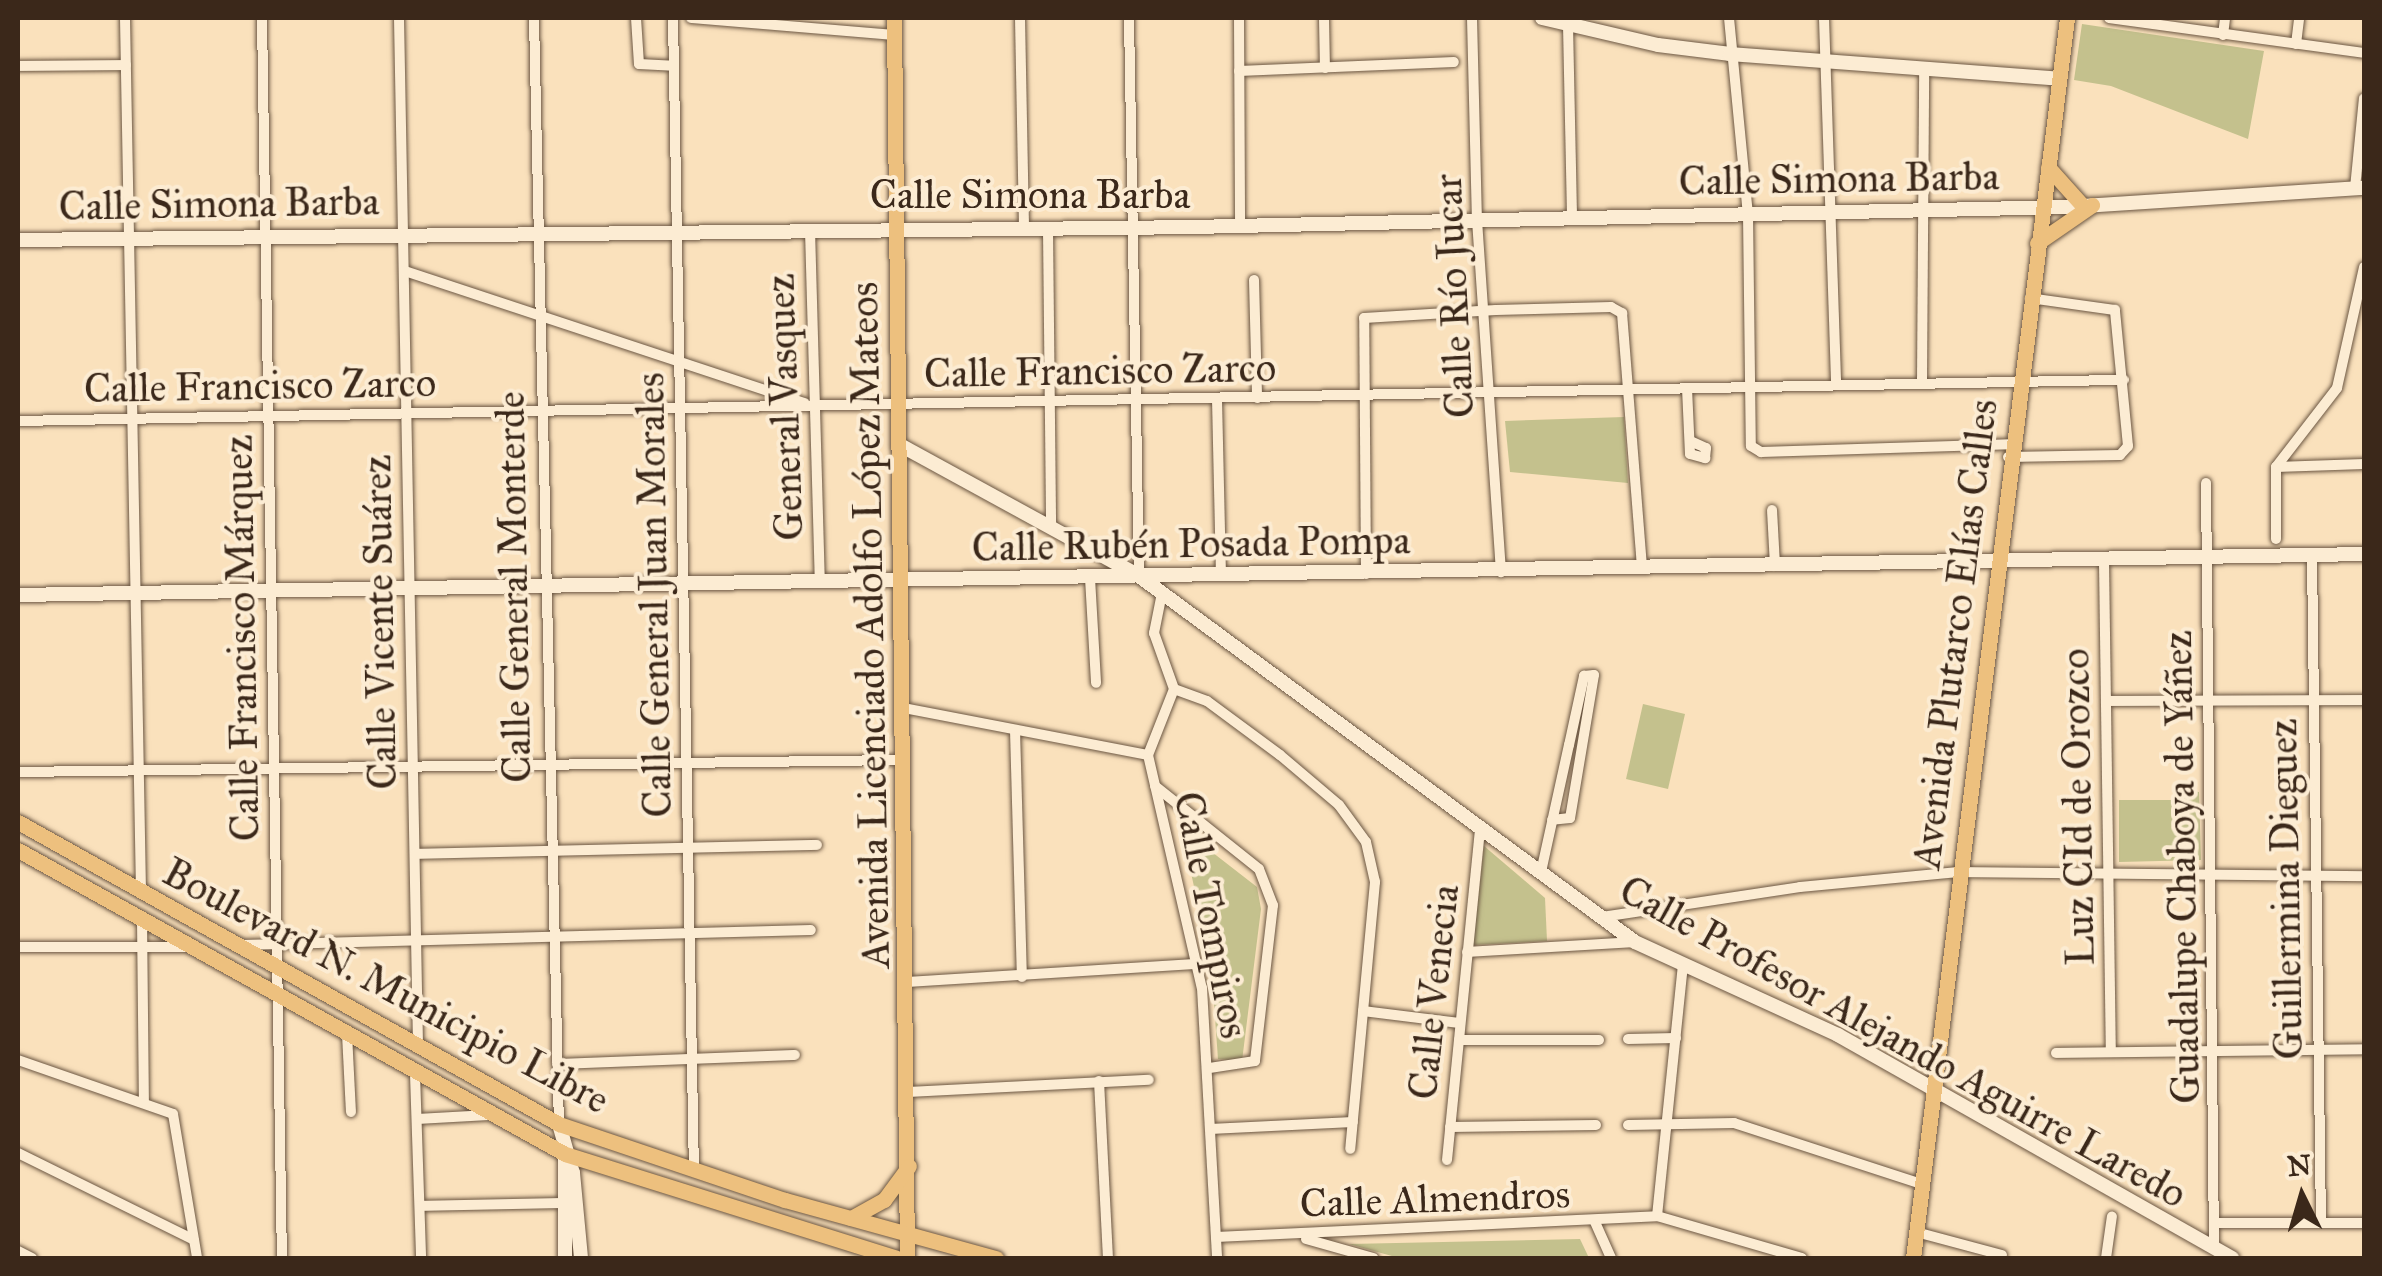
<!DOCTYPE html>
<html>
<head>
<meta charset="utf-8">
<style>
	body { margin:0 }
	#map { position:relative; width:2382px; height:1276px; overflow:hidden; background:#fae1bc; font-family:"IM FELL Great Primer",serif }
	div>[style] { position:absolute }
	[style*='--x'] { left:calc(var(--x)*1px); top:calc(var(--y)*1px); width:calc(var(--w)*1px); rotate:calc(var(--a)*1deg) }
	.green>* { inset:0; background:#c4c18d }
	.roads { filter:drop-shadow(0 0 2px #6b5642) drop-shadow(0 0 2px #6b5642) }
	.street>* { height:10px; margin:-5px; padding:0 5px; transform-origin:5px; border-radius:5px; background:#fcecd3 }
	.secondary>* { height:14px; margin:-7px; padding:0 7px; transform-origin:7px; border-radius:7px; background:#fcecd3 }
	.primary>* { height:15px; margin:-7.5px; padding:0 7.5px; transform-origin:7.5px; border-radius:7.5px; background:#edc07e }
	span { translate:-50% -50%; white-space:nowrap; text-align:center; line-height:1.15; -webkit-text-stroke:8px #fcecd3; paint-order:stroke }
	.street-label { font-size:40px; color:#3b281a }
	.frame { position:absolute; inset:0; border:20px solid #3b281a; pointer-events:none }
	.north { position:absolute; left:2252px; top:1146px; width:100px; height:100px; -webkit-text-stroke:8px #fcecd3; paint-order:stroke; rotate:355deg; font-size:28px; font-weight:700; line-height:40px; text-align:center; color:#3b281a }
	.north::after { content:''; display:block; margin:auto; width:35px; height:45px; background:#3b281a; clip-path:polygon(50% 0,100% 100%,50% 72%,0 100%) }
</style>
</head>
<body>
<div id="map">
	<div class="green">
		<div style="clip-path:polygon(2082px 24px,2264px 51px,2248px 139px,2111px 86px,2074px 80px)"></div>
		<div style="clip-path:polygon(1624px 417px,1628px 483px,1510px 472px,1505px 421px)"></div>
		<div style="clip-path:polygon(1643px 704px,1685px 714px,1668px 789px,1626px 779px)"></div>
		<div style="clip-path:polygon(2183px 790px,2199px 792px,2201px 860px,2119px 862px,2119px 800px,2180px 800px)"></div>
		<div style="clip-path:polygon(1181px 828px,1257px 887px,1261px 909px,1242px 1061px,1218px 1059px,1211px 963px)"></div>
		<div style="clip-path:polygon(1484px 846px,1545px 898px,1547px 941px,1473px 945px)"></div>
		<div style="clip-path:polygon(1580px 1239px,1589px 1258px,1399px 1258px,1349px 1244px)"></div>
	</div>
	<div class="roads">
		<div class="street">
			<div style="--x:125;--y:18;--w:873;--a:88.95"></div>
			<div style="--x:262;--y:18;--w:1240;--a:89.08"></div>
			<div style="--x:399;--y:18;--w:1028;--a:88.94"></div>
			<div style="--x:534;--y:18;--w:1106;--a:88.71"></div>
			<div style="--x:636;--y:18;--w:46;--a:86.3"></div>
			<div style="--x:639;--y:64;--w:34;--a:3"></div>
			<div style="--x:673;--y:18;--w:1153;--a:88.96"></div>
			<div style="--x:691;--y:18;--w:205;--a:4.8"></div>
			<div style="--x:1020;--y:18;--w:211;--a:88.9"></div>
			<div style="--x:1129;--y:18;--w:558;--a:88.97"></div>
			<div style="--x:1239;--y:18;--w:208;--a:89.7"></div>
			<div style="--x:1324;--y:18;--w:50;--a:88.9"></div>
			<div style="--x:1472;--y:18;--w:202;--a:88.6"></div>
			<div style="--x:1477;--y:220;--w:353;--a:86.1"></div>
			<div style="--x:1729;--y:18;--w:197;--a:84.5"></div>
			<div style="--x:1748;--y:214;--w:232;--a:89.3"></div>
			<div style="--x:1751;--y:446;--w:12;--a:31"></div>
			<div style="--x:1761;--y:452;--w:249;--a:-1.8"></div>
			<div style="--x:1824;--y:18;--w:366;--a:88.1"></div>
			<div style="--x:2109;--y:18;--w:257;--a:7.8"></div>
			<div style="--x:1568;--y:25;--w:193;--a:88.8"></div>
			<div style="--x:2223;--y:35;--w:17;--a:-83"></div>
			<div style="--x:2296;--y:44;--w:26;--a:-83"></div>
			<div style="--x:18;--y:66;--w:108;--a:-0.5"></div>
			<div style="--x:1239;--y:71;--w:215;--a:-2.4"></div>
			<div style="--x:2355;--y:188;--w:90;--a:-84.3"></div>
			<div style="--x:1048;--y:229;--w:300;--a:89.4"></div>
			<div style="--x:810;--y:230;--w:352;--a:88.4"></div>
			<div style="--x:405;--y:271;--w:421;--a:18.3"></div>
			<div style="--x:1254;--y:280;--w:118;--a:88.5"></div>
			<div style="--x:1922;--y:382;--w:313;--a:-89.6"></div>
			<div style="--x:1687;--y:388;--w:66;--a:87.4"></div>
			<div style="--x:1690;--y:454;--w:16;--a:15"></div>
			<div style="--x:1705;--y:458;--w:10;--a:-84"></div>
			<div style="--x:1706;--y:448;--w:17;--a:-156"></div>
			<div style="--x:1217;--y:399;--w:177;--a:88.7"></div>
			<div style="--x:18;--y:421;--w:2106;--a:-1.12"></div>
			<div style="--x:2008;--y:457;--w:112;--a:-1"></div>
			<div style="--x:2120;--y:455;--w:12;--a:-48"></div>
			<div style="--x:2128;--y:446;--w:137;--a:-95.5"></div>
			<div style="--x:2115;--y:310;--w:86;--a:-172"></div>
			<div style="--x:2276;--y:467;--w:88;--a:-2"></div>
			<div style="--x:2206;--y:483;--w:766;--a:89.4"></div>
			<div style="--x:1772;--y:510;--w:56;--a:86.9"></div>
			<div style="--x:2276;--y:539;--w:72;--a:-90"></div>
			<div style="--x:2276;--y:467;--w:100;--a:-52.3"></div>
			<div style="--x:2337;--y:388;--w:124;--a:-77.4"></div>
			<div style="--x:2312;--y:556;--w:666;--a:89.23"></div>
			<div style="--x:2104;--y:562;--w:490;--a:89.2"></div>
			<div style="--x:1366;--y:574;--w:256;--a:-90.4"></div>
			<div style="--x:1364;--y:318;--w:132;--a:-3.5"></div>
			<div style="--x:1496;--y:310;--w:115;--a:-1.5"></div>
			<div style="--x:1611;--y:307;--w:13;--a:29"></div>
			<div style="--x:1622;--y:313;--w:255;--a:85.5"></div>
			<div style="--x:1090;--y:578;--w:105;--a:86.7"></div>
			<div style="--x:1162;--y:593;--w:41;--a:101.3"></div>
			<div style="--x:1154;--y:633;--w:59;--a:70.3"></div>
			<div style="--x:1174;--y:689;--w:71;--a:111.5"></div>
			<div style="--x:1148;--y:755;--w:239;--a:77"></div>
			<div style="--x:1202;--y:988;--w:270;--a:86.8"></div>
			<div style="--x:1174;--y:689;--w:35;--a:20"></div>
			<div style="--x:1207;--y:701;--w:91;--a:36.5"></div>
			<div style="--x:1280;--y:755;--w:77;--a:40.3"></div>
			<div style="--x:1339;--y:805;--w:46;--a:53.9"></div>
			<div style="--x:1366;--y:842;--w:41;--a:77.3"></div>
			<div style="--x:1375;--y:882;--w:268;--a:95.3"></div>
			<div style="--x:2106;--y:701;--w:258;--a:-0.2"></div>
			<div style="--x:904;--y:708;--w:248;--a:10.9"></div>
			<div style="--x:1015;--y:730;--w:247;--a:88.4"></div>
			<div style="--x:18;--y:772;--w:886;--a:-0.78"></div>
			<div style="--x:1155;--y:786;--w:133;--a:38.6"></div>
			<div style="--x:1259;--y:869;--w:39;--a:69"></div>
			<div style="--x:1273;--y:905;--w:157;--a:96.6"></div>
			<div style="--x:1255;--y:1061;--w:46;--a:171.2"></div>
			<div style="--x:415;--y:854;--w:402;--a:-1.3"></div>
			<div style="--x:1541;--y:872;--w:130;--a:-77.6"></div>
			<div style="--x:1569;--y:745;--w:71;--a:-77.7"></div>
			<div style="--x:1584;--y:676;--w:10;--a:-6"></div>
			<div style="--x:1594;--y:675;--w:145;--a:99.5"></div>
			<div style="--x:1570;--y:818;--w:18;--a:174"></div>
			<div style="--x:1602;--y:917;--w:200;--a:-8.6"></div>
			<div style="--x:1800;--y:887;--w:159;--a:-5.4"></div>
			<div style="--x:1958;--y:872;--w:406;--a:0.6"></div>
			<div style="--x:142;--y:919;--w:183;--a:89.4"></div>
			<div style="--x:242;--y:945;--w:569;--a:-1.51"></div>
			<div style="--x:18;--y:947;--w:169;--a:0"></div>
			<div style="--x:1467;--y:952;--w:168;--a:-3.4"></div>
			<div style="--x:908;--y:982;--w:290;--a:-3.6"></div>
			<div style="--x:1363;--y:1011;--w:97;--a:7.1"></div>
			<div style="--x:347;--y:1034;--w:78;--a:87.1"></div>
			<div style="--x:1628;--y:1039;--w:48;--a:-1.2"></div>
			<div style="--x:1459;--y:1040;--w:140;--a:0"></div>
			<div style="--x:2056;--y:1053;--w:308;--a:-0.7"></div>
			<div style="--x:18;--y:1060;--w:164;--a:19.2"></div>
			<div style="--x:173;--y:1114;--w:146;--a:80.5"></div>
			<div style="--x:557;--y:1064;--w:238;--a:-2.2"></div>
			<div style="--x:415;--y:1074;--w:184;--a:88.1"></div>
			<div style="--x:1099;--y:1081;--w:177;--a:87.1"></div>
			<div style="--x:908;--y:1092;--w:241;--a:-2.9"></div>
			<div style="--x:417;--y:1119;--w:72;--a:-3.2"></div>
			<div style="--x:1628;--y:1125;--w:106;--a:-1.1"></div>
			<div style="--x:1734;--y:1123;--w:198;--a:18"></div>
			<div style="--x:1450;--y:1127;--w:146;--a:-0.8"></div>
			<div style="--x:1210;--y:1129;--w:143;--a:-2.8"></div>
			<div style="--x:18;--y:1153;--w:196;--a:26.3"></div>
			<div style="--x:1447;--y:1160;--w:333;--a:-84.3"></div>
			<div style="--x:420;--y:1206;--w:149;--a:-1.2"></div>
			<div style="--x:1657;--y:1216;--w:251;--a:-84.1"></div>
			<div style="--x:1595;--y:1222;--w:39;--a:66"></div>
			<div style="--x:2215;--y:1223;--w:149;--a:0"></div>
			<div style="--x:1916;--y:1232;--w:89;--a:15"></div>
			<div style="--x:1216;--y:1237;--w:441;--a:-2.7"></div>
			<div style="--x:1657;--y:1216;--w:151;--a:16.2"></div>
			<div style="--x:1306;--y:1239;--w:70;--a:15.8"></div>
			<div style="--x:18;--y:1251;--w:16;--a:27"></div>
			<div style="--x:2106;--y:1258;--w:42;--a:-81.9"></div>
		</div>
		<div class="secondary">
			<div style="--x:1542;--y:18;--w:119;--a:13.1"></div>
			<div style="--x:1658;--y:45;--w:73;--a:7.1"></div>
			<div style="--x:1730;--y:54;--w:330;--a:4.3"></div>
			<div style="--x:18;--y:240;--w:1174;--a:-0.63"></div>
			<div style="--x:1192;--y:227;--w:876;--a:-1.31"></div>
			<div style="--x:2068;--y:207;--w:297;--a:-3.7"></div>
			<div style="--x:900;--y:445;--w:273;--a:28.7"></div>
			<div style="--x:1139;--y:576;--w:616;--a:36.42"></div>
			<div style="--x:1635;--y:942;--w:223;--a:24.6"></div>
			<div style="--x:1838;--y:1035;--w:453;--a:29.5"></div>
			<div style="--x:18;--y:595;--w:2346;--a:-1"></div>
			<div style="--x:559;--y:1124;--w:51;--a:74.1"></div>
			<div style="--x:573;--y:1173;--w:85;--a:84.6"></div>
			<div style="--x:565;--y:1155;--w:103;--a:90"></div>
		</div>
		<div class="primary">
			<div style="--x:894;--y:18;--w:1240;--a:89.4"></div>
			<div style="--x:2048;--y:167;--w:52;--a:48.1"></div>
			<div style="--x:2037;--y:243;--w:67;--a:-34.6"></div>
			<div style="--x:18;--y:822;--w:620;--a:29.17"></div>
			<div style="--x:559;--y:1124;--w:238;--a:18.6"></div>
			<div style="--x:785;--y:1200;--w:219;--a:15.4"></div>
			<div style="--x:18;--y:850;--w:626;--a:29.06"></div>
			<div style="--x:565;--y:1154;--w:347;--a:17.4"></div>
			<div style="--x:851;--y:1218;--w:38;--a:-29"></div>
			<div style="--x:884;--y:1200;--w:42;--a:-53.7"></div>
			<div style="--x:1913;--y:1258;--w:1250;--a:-82.92"></div>
		</div>
	</div>
	<div class="street-label">
		<span style="left:1839px;top:179px;rotate:-1deg">Calle Simona Barba</span>
		<span style="left:1030px;top:195px">Calle Simona Barba</span>
		<span style="left:219px;top:204px;rotate:-1deg">Calle Simona Barba</span>
		<span style="left:1454px;top:296px;rotate:-93deg">Calle Río Jucar</span>
		<span style="left:1100px;top:371px;rotate:-1deg">Calle Francisco Zarco</span>
		<span style="left:260px;top:386px;rotate:-1deg">Calle Francisco Zarco</span>
		<span style="left:785px;top:407px;rotate:-92deg">General Vasquez</span>
		<span style="left:1191px;top:544px;rotate:-1deg">Calle Rubén Posada Pompa</span>
		<span style="left:514px;top:587px;rotate:-91deg">Calle General Monterde</span>
		<span style="left:654px;top:595px;rotate:-91deg">Calle General Juan Morales</span>
		<span style="left:380px;top:622px;rotate:-91deg">Calle Vicente Suárez</span>
		<span style="left:870px;top:625px;rotate:-91deg">Avenida Licenciado Adolfo López Mateos</span>
		<span style="left:1955px;top:634px;rotate:-83deg">Avenida Plutarco Elías Calles</span>
		<span style="left:242px;top:638px;rotate:-91deg">Calle Francisco Márquez</span>
		<span style="left:2078px;top:807px;rotate:-91deg">Luz CId de Orozco</span>
		<span style="left:2182px;top:867px;rotate:-91deg">Guadalupe Chaboya de Yáñez</span>
		<span style="left:2286px;top:889px;rotate:-91deg">Guillermina Dieguez</span>
		<span style="left:1211px;top:915px;rotate:79deg">Calle Tompiros</span>
		<span style="left:386px;top:986px;rotate:28deg">Boulevard N. Municipio Libre</span>
		<span style="left:1434px;top:992px;rotate:-84deg">Calle Venecia</span>
		<span style="left:1903px;top:1042px;rotate:29deg">Calle Profesor Alejando Aguirre Laredo</span>
		<span style="left:1435px;top:1199px;rotate:-2deg">Calle Almendros</span>
	</div>
	<div class="frame"></div>
	<div class="north">N</div>
</div>
</body>
</html>
